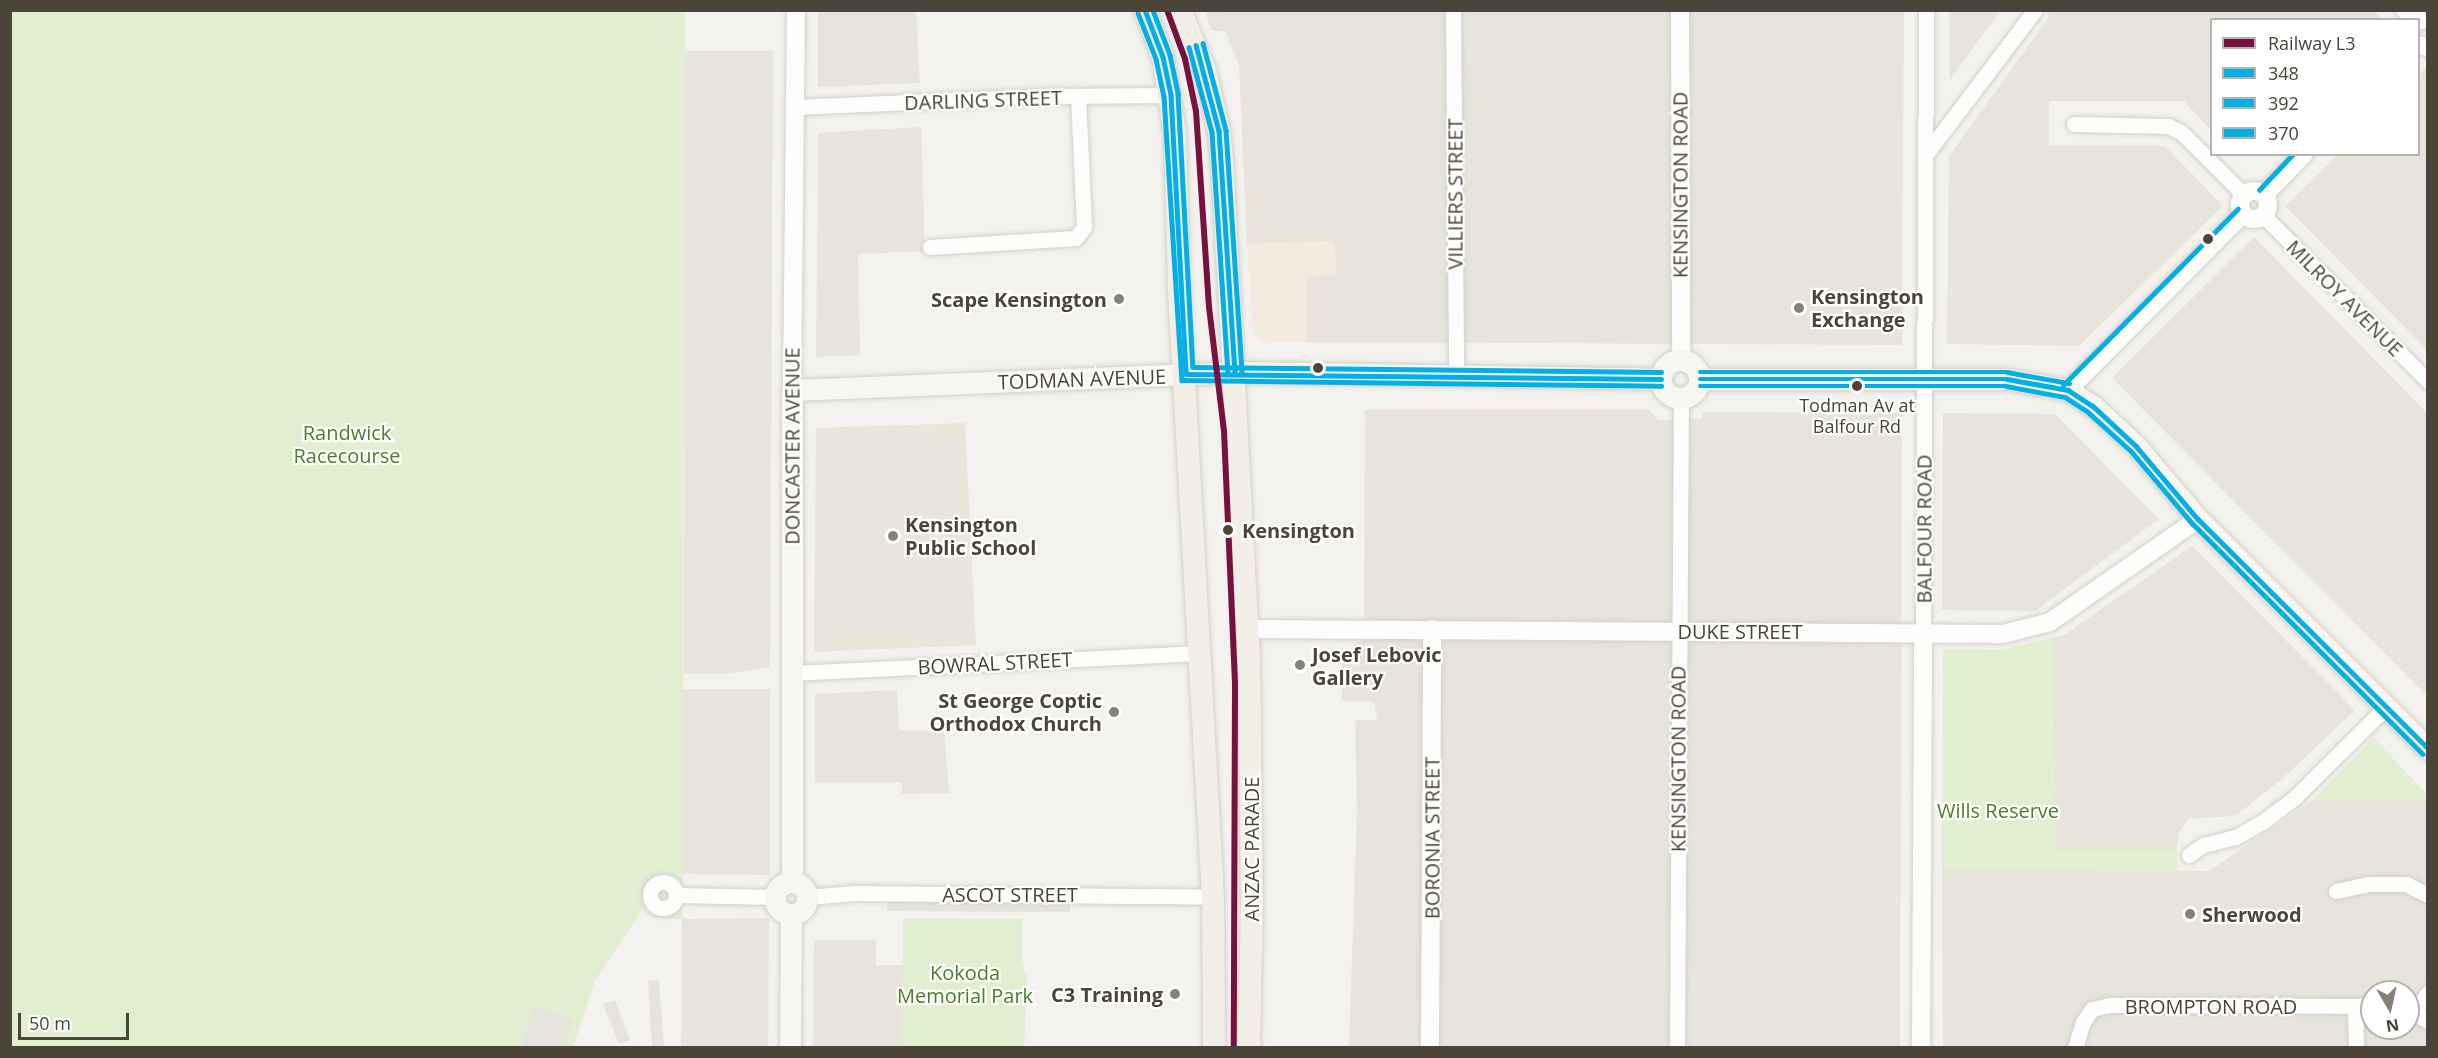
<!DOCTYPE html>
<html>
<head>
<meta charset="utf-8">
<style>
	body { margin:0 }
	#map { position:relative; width:2438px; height:1058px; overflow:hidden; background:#f4f2ee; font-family:"Open Sans",sans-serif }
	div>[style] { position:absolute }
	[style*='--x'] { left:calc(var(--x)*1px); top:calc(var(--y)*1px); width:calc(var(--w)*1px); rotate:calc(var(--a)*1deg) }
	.residential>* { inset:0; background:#e7e4dc }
	.commercial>* { inset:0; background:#f3ebdf }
	.education>* { inset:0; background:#eae5da }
	.green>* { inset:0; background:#e1eecf }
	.parking>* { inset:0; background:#e6e3df }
	.roads { filter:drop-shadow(0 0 2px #d2d0cb) drop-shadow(0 0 2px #d2d0cb) }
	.minor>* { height:15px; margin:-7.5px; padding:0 7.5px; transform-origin:7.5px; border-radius:7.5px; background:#fdfdfc }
	.minor>.ring { margin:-7.5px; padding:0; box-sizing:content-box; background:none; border:15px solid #fdfdfc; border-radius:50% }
	.tertiary>* { height:18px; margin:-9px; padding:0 9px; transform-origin:9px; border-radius:9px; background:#fdfdfc }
	.tertiary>.ring { margin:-9px; padding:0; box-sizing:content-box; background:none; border:18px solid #fdfdfc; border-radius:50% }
	.secondary>* { height:21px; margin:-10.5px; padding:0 10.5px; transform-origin:10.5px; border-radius:10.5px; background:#f7f6f1 }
	.secondary>.ring { margin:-10.5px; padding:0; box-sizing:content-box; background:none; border:21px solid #f7f6f1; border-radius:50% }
	.primary>* { height:22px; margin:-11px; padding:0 11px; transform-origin:11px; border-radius:11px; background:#f2efe6 }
	.bus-1>* { height:4.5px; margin:-2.25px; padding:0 2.25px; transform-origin:2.25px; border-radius:2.25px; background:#04afe6 }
	.bus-2>* { height:4.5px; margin:-2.25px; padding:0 2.25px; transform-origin:2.25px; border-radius:2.25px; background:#04afe6 }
	.bus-3>* { height:4.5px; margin:-2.25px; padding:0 2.25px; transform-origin:2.25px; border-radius:2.25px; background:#04afe6 }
	.rail-1>* { height:6px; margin:-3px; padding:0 3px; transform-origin:3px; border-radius:3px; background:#781140 }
	.dots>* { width:16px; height:16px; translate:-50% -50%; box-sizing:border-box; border:3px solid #fff; border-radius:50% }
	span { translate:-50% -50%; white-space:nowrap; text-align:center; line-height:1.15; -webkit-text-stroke:4.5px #fff; paint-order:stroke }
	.bus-label { font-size:18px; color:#4b4439 }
	.street-label { font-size:20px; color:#4b4439 }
	.poi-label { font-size:20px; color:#4b4439; font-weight:700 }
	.left { translate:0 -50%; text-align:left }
	.right { translate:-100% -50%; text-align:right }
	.park-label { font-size:20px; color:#4a7f2a }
	.stop-label { font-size:20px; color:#4b4439; font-weight:700 }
	.frame { position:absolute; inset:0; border:12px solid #4b4439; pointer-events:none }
	.legend { position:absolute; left:2210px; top:18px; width:210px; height:138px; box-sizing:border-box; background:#fff; border:2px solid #b7b4b0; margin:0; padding:8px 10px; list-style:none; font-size:18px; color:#4b4439 }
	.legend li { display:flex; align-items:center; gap:12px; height:30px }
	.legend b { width:30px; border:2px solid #b7b4b0 }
	.north { position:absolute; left:2360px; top:980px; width:60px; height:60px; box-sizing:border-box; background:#fff; border:2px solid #b7b4b0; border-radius:50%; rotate:171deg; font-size:16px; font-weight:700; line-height:24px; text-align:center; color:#4b4439 }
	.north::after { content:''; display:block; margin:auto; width:21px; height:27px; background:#868178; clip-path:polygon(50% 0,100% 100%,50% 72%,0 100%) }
	.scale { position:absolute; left:18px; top:1013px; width:111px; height:27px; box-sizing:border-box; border:3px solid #4b4439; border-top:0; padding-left:8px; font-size:18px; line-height:21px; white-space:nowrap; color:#4b4439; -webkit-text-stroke:4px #fff; paint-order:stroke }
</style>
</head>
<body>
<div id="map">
	<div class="residential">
		<div style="clip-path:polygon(818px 11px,916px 11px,920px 83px,818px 87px)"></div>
		<div style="clip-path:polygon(1217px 11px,1904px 11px,1902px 345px,1307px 342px,1307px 276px,1334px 241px,1247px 244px,1239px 66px)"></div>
		<div style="clip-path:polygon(1949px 11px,2000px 11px,1950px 80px)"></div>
		<div style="clip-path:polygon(2374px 11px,2383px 19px,2212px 20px,2211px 130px,2184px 101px,2049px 101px,2049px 146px,2165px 146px,2223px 206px,2079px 346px,1947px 344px,1949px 156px,2048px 18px,2049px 11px)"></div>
		<div style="clip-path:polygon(684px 51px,773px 51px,770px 667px,725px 674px,684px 674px)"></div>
		<div style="clip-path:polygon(2427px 66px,2427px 350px,2285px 206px,2338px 155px,2418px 154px,2419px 75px)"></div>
		<div style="clip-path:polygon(921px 127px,925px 251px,858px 254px,860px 355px,816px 357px,818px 133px)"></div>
		<div style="clip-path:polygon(2254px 237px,2427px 413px,2427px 696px,2112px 378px)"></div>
		<div style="clip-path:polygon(1365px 410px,1649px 410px,1659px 420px,1702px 419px,1702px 412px,1902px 413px,1900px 1047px,1349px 1047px,1357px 809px,1407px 811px,1409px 720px,1377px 720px,1374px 702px,1342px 701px,1342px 656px,1364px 638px)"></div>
		<div style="clip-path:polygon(1943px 413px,2055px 414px,2159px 519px,2035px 611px,1942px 610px)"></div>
		<div style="clip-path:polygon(2192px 546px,2355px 710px,2281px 780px,2235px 816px,2188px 819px,2178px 834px,2177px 850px,2055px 850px,2051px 638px,2064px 635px)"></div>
		<div style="clip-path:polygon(681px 689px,770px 689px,770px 875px,681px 874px)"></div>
		<div style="clip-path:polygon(897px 690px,899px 730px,944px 731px,949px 793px,902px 794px,902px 782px,815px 782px,815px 694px)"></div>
		<div style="clip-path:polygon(evenodd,2427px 799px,2427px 1047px,1943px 1047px,1942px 867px,2209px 871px,2312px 801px,2427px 799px,2372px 992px,2408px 992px,2408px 1028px,2372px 1028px,2372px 992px)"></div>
		<div style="clip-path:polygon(769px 918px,768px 1047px,681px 1047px,682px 919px)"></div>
		<div style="clip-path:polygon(814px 940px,876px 940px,876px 965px,903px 965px,902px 1047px,813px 1048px)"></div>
	</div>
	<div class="commercial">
		<div style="clip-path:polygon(1334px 241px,1337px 275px,1307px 276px,1307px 342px,1263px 341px,1253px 334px,1247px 244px)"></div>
	</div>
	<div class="education">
		<div style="clip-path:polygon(965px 423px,976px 645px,814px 652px,816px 428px)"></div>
	</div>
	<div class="green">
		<div style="clip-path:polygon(10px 11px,685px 11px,682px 919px,652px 918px,643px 909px,595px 980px,573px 1047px,11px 1047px)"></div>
		<div style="clip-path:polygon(2051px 638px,2055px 850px,2177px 850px,2177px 870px,1942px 867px,1943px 649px,2000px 650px)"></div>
		<div style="clip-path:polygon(2373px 738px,2427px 794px,2427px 799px,2312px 801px)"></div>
		<div style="clip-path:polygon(903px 918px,1022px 919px,1022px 962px,1027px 977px,1024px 1047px,902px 1047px)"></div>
	</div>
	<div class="parking">
		<div style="clip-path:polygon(1205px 11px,1228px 11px,1229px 32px,1211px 30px)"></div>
		<div style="clip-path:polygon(1355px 720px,1409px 720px,1407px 811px,1357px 809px)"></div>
		<div style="clip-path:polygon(887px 900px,1070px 901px,1070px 912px,887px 911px)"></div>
		<div style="clip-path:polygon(659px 980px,664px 1047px,652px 1047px,648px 981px)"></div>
		<div style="clip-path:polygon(615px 1000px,630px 1040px,619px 1044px,603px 1004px)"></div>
		<div style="clip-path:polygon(533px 1007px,574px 1020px,565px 1047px,521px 1047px)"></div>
	</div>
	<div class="roads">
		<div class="minor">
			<div style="--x:1453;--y:10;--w:367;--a:89.5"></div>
			<div style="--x:2403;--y:10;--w:13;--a:48"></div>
			<div style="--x:795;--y:107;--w:254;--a:-2.5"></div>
			<div style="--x:1049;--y:96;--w:122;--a:-0.5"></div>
			<div style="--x:2074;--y:124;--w:94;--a:1.2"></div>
			<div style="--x:2168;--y:126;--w:14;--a:25"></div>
			<div style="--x:2181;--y:132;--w:89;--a:45"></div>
			<div style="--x:1926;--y:154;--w:181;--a:-52.9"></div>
			<div style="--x:2263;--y:215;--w:234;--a:45.2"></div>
			<div style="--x:930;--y:247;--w:146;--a:-3.5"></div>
			<div style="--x:1076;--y:238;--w:14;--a:-54"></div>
			<div style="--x:1084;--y:227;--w:130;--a:-92.6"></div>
			<div style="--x:1923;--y:632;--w:622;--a:-89.72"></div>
			<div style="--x:792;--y:673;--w:406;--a:-2.8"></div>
			<div style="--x:2189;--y:855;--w:17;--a:-36"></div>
			<div style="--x:2203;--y:845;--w:34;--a:-14"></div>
			<div style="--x:2236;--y:837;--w:34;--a:-30"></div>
			<div style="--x:2265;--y:820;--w:38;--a:-37"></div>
			<div style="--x:2295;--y:797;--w:128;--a:-44.7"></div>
			<div class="ring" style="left:650px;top:882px;width:11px;height:11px"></div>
			<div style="--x:2336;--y:891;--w:34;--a:-12"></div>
			<div style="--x:2369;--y:884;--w:37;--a:0"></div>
			<div style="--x:2406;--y:884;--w:25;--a:27"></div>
			<div style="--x:677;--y:895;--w:98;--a:1.2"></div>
			<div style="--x:807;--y:897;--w:48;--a:-4.8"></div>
			<div style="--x:855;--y:893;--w:358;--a:0.6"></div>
			<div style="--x:2355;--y:1006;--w:42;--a:88.6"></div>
			<div style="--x:2408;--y:1009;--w:23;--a:31"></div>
			<div style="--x:2415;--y:1010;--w:21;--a:-53"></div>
			<div style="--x:1677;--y:1048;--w:650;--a:-89.65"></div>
			<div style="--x:2075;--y:1048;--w:27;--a:-73"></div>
			<div style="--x:2083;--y:1022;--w:16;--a:-55"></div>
			<div style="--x:2092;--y:1009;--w:18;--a:-13"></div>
			<div style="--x:2110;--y:1005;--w:262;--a:0.2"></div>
		</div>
		<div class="tertiary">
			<div style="--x:1680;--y:10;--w:349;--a:89.8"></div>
			<div style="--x:2418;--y:21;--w:10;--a:-17"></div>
			<div style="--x:2418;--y:45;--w:10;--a:11"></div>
			<div class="ring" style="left:2240px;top:191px;width:10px;height:10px"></div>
			<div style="--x:2264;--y:195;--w:57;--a:-45.7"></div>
			<div style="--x:792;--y:390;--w:380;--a:-89.4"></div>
			<div style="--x:2068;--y:390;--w:248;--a:-45.2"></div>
			<div style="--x:1247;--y:629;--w:756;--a:0.38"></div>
			<div style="--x:2003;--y:634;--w:49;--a:-14.3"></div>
			<div style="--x:2050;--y:622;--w:180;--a:-34.8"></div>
			<div style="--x:1430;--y:1048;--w:419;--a:-89.7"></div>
			<div style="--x:1921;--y:1048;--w:416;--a:-89.7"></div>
		</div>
		<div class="secondary">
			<div class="ring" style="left:1661px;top:360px;width:17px;height:17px"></div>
			<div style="--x:1700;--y:379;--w:307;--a:0"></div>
			<div style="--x:2007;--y:379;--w:62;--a:10.2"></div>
			<div style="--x:2068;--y:390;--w:30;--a:33"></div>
			<div style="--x:2093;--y:406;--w:59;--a:42.9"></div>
			<div style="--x:2136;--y:446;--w:96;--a:49.7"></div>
			<div style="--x:2198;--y:519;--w:325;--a:45"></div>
			<div style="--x:792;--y:882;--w:492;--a:-90"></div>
			<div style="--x:792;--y:390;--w:443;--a:-2.3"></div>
			<div style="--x:1235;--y:372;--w:426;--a:0.9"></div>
			<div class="ring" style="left:775px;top:882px;width:11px;height:11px"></div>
			<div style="--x:790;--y:1048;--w:134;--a:-89.6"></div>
		</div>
		<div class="primary">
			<div style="--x:1145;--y:10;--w:50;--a:69"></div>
			<div style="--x:1163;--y:57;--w:78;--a:81.1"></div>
			<div style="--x:1175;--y:134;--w:157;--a:88.5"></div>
			<div style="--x:1179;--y:291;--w:607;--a:86.79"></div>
			<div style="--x:1213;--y:897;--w:151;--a:89.6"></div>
			<div style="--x:1180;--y:10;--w:65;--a:67.4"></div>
			<div style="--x:1205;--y:70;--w:63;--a:77.1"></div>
			<div style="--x:1219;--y:131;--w:30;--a:84"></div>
			<div style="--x:1222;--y:161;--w:496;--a:86.9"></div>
			<div style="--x:1249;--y:656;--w:246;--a:89.3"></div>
			<div style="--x:1252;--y:902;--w:146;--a:91.2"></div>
		</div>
	</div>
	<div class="bus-1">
		<div style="--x:1145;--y:10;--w:50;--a:69"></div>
		<div style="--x:1163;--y:57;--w:39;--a:78"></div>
		<div style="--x:1171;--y:95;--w:279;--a:86.9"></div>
		<div style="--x:1186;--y:374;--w:475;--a:0.6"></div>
		<div style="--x:1196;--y:45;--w:89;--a:75"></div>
		<div style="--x:1219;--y:131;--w:242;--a:86.2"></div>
		<div style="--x:1700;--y:379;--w:307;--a:0"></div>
		<div style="--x:2007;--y:379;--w:62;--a:10.2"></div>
		<div style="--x:2068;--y:390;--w:30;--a:33"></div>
		<div style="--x:2093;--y:406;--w:59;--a:42.9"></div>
		<div style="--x:2136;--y:446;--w:96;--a:49.7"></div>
		<div style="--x:2198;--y:519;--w:325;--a:44.9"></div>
	</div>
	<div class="bus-2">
		<div style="--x:1138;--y:13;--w:49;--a:68.6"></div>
		<div style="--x:1156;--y:59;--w:38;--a:78"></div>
		<div style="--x:1164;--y:96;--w:285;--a:86.4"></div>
		<div style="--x:1182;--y:380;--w:479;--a:0.7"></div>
		<div style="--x:1189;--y:47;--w:88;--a:74.9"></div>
		<div style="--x:1212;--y:132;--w:241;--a:86.2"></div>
		<div style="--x:1700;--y:386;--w:306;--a:0"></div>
		<div style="--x:2006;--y:386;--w:60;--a:10.6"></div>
		<div style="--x:2065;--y:397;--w:27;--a:33"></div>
		<div style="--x:2088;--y:412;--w:58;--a:42.2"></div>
		<div style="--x:2131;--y:451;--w:96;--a:49.7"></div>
		<div style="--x:2193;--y:524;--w:325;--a:45"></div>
	</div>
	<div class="bus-3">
		<div style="--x:1153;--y:10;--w:48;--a:69.3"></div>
		<div style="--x:1170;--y:55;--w:40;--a:78"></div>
		<div style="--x:1178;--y:94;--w:273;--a:86.9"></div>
		<div style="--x:1193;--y:367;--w:468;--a:0.6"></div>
		<div style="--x:1203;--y:43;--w:90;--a:75.2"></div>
		<div style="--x:1226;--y:130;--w:243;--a:86.2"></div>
		<div style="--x:2259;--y:190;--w:50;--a:-46.6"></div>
		<div style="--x:1700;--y:372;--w:307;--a:0"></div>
		<div style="--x:2007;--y:372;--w:63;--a:10.1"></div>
		<div style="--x:2063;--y:385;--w:248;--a:-45.2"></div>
	</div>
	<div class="rail-1">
		<div style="--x:1167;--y:10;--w:52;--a:69.8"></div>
		<div style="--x:1185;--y:59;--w:53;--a:78.1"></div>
		<div style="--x:1196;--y:111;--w:196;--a:86.2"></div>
		<div style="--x:1209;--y:307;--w:125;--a:83.1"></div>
		<div style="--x:1224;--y:431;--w:254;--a:87.5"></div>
		<div style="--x:1235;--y:685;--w:363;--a:90.2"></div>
	</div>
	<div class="dots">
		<div style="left:2208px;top:239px;background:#4b4439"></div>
		<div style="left:1119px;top:299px;background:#868178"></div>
		<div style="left:1799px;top:308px;background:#868178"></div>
		<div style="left:1318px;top:368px;background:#4b4439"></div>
		<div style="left:1857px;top:386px;background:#4b4439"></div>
		<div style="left:1228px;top:530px;background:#4b4439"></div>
		<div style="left:893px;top:536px;background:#868178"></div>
		<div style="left:1300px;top:665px;background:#868178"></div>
		<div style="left:1114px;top:712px;background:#868178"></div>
		<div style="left:2190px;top:914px;background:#868178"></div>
		<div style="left:1175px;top:994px;background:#868178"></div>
	</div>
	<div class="bus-label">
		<span style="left:1857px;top:416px">Todman Av at<br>Balfour Rd</span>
	</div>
	<div class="street-label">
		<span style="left:983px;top:100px;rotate:-2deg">DARLING STREET</span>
		<span style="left:1680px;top:185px;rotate:-90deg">KENSINGTON ROAD</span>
		<span style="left:1455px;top:194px;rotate:-90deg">VILLIERS STREET</span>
		<span style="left:2345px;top:298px;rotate:45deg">MILROY AVENUE</span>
		<span style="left:1082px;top:379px;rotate:-2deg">TODMAN AVENUE</span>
		<span style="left:792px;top:446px;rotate:-90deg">DONCASTER AVENUE</span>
		<span style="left:1924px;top:529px;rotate:-90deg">BALFOUR ROAD</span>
		<span style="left:1740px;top:631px">DUKE STREET</span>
		<span style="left:995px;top:663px;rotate:-3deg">BOWRAL STREET</span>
		<span style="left:1678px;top:759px;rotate:-90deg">KENSINGTON ROAD</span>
		<span style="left:1432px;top:838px;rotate:-90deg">BORONIA STREET</span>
		<span style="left:1251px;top:849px;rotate:-90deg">ANZAC PARADE</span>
		<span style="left:1010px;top:894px">ASCOT STREET</span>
		<span style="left:2211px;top:1006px">BROMPTON ROAD</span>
	</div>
	<div class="poi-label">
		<span class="left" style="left:1811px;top:308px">Kensington<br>Exchange</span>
		<span class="right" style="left:1107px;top:299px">Scape Kensington</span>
		<span class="left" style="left:905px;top:536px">Kensington<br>Public School</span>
		<span class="left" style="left:1312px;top:666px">Josef Lebovic<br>Gallery</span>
		<span class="right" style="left:1102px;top:712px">St George Coptic<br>Orthodox Church</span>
		<span class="left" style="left:2202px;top:914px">Sherwood</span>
		<span class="right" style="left:1163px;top:994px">C3 Training</span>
	</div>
	<div class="park-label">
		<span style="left:347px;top:444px">Randwick<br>Racecourse</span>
		<span style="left:1998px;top:810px">Wills Reserve</span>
		<span style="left:965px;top:984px">Kokoda<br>Memorial Park</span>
	</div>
	<div class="stop-label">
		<span class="left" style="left:1242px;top:530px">Kensington</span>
	</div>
	<div class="frame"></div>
	<ul class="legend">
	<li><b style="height:8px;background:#781140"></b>Railway L3</li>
	<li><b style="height:8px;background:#04afe6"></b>348</li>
	<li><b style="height:8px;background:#04afe6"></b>392</li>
	<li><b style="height:8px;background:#04afe6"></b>370</li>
	</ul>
	<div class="north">N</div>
	<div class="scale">50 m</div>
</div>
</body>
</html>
